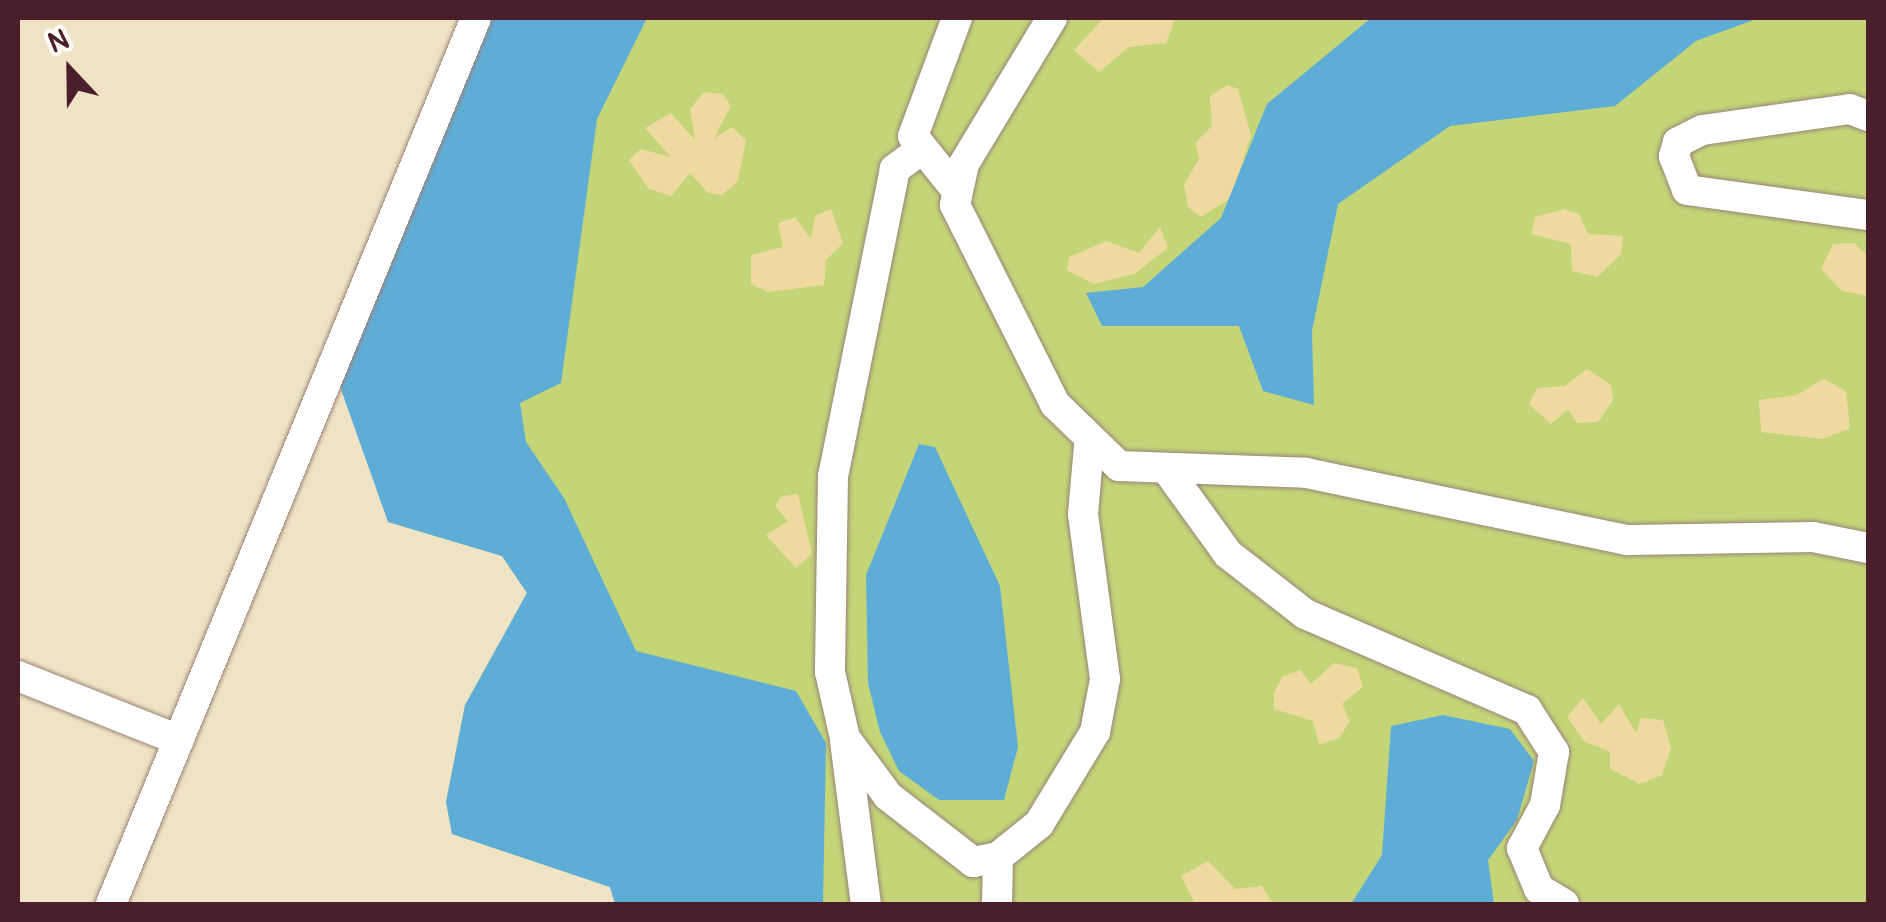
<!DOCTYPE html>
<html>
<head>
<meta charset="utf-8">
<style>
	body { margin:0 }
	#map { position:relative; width:1886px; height:922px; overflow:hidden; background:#eee4c5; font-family:Pangolin,sans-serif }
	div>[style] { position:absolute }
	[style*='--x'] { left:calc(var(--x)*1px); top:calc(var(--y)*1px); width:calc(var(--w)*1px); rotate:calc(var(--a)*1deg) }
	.green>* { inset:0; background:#c4d577 }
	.sand>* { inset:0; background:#eeda9e }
	.water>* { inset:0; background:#5dadd7 }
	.roads { filter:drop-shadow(0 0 2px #9c8278) drop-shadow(0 0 2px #9c8278) }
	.minor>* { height:30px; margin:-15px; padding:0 15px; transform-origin:15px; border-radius:15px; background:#fff }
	span { translate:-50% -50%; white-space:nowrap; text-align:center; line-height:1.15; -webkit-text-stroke:8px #fdfcf7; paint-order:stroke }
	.frame { position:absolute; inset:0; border:20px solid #4a1f2b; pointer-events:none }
	.north { position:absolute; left:20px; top:20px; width:100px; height:100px; -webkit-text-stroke:8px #fdfcf7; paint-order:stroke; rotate:338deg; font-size:28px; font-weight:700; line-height:40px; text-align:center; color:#4a1f2b }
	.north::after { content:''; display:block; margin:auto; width:35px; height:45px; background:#4a1f2b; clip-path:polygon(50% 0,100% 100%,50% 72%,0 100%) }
</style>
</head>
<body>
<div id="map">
	<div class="green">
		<div style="clip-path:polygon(487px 18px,1868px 18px,1868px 904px,615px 904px,610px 887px,452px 834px,446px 802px,465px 705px,527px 593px,502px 556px,388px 522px)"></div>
	</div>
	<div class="sand">
		<div style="clip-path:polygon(1104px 18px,1175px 18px,1175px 20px,1166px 43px,1129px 47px,1099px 72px,1074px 50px)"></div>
		<div style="clip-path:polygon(1227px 85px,1238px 89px,1251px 135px,1231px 198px,1201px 217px,1188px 207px,1184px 184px,1199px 159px,1195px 143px,1212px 126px,1210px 96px)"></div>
		<div style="clip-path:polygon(704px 92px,723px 94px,731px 106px,714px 138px,732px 127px,746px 140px,738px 181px,722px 195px,708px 193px,690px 173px,671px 196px,649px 189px,629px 160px,641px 149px,671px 157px,645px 128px,671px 113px,695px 140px,690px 109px)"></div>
		<div style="clip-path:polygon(831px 209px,843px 243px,826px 260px,824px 285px,768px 292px,751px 284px,751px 255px,783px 247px,778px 223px,795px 217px,811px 239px,815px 216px)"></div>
		<div style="clip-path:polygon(1564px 209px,1579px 214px,1588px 234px,1623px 236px,1621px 254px,1597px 277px,1572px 271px,1571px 244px,1531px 234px,1535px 217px)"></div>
		<div style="clip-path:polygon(1160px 227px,1168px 248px,1134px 274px,1094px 284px,1067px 270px,1069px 257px,1106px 241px,1139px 253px)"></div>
		<div style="clip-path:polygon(1854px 243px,1868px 256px,1868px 296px,1842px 291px,1821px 269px,1833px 244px)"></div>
		<div style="clip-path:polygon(1587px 369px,1611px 385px,1613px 400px,1598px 422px,1577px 423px,1568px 409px,1551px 424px,1529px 404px,1537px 388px,1565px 386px)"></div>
		<div style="clip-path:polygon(1823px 379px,1846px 391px,1850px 428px,1823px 439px,1761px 432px,1759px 400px,1797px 395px)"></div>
		<div style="clip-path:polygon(798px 494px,812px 554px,796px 568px,766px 535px,788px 521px,775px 506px,782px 496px)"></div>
		<div style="clip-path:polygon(1334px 663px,1357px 668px,1363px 687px,1342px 704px,1350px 721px,1339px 738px,1319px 745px,1313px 721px,1274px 709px,1274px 693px,1282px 677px,1300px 670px,1311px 684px)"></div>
		<div style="clip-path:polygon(1583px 698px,1601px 724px,1619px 704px,1636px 733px,1641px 718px,1663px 720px,1671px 748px,1662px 775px,1640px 784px,1610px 769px,1610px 752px,1584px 741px,1567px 717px)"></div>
		<div style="clip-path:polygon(1208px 861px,1235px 889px,1262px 886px,1272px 902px,1195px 904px,1181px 876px)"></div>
	</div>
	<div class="water">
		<div style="clip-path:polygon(487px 18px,647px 18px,597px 119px,561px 383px,520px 403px,526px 442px,564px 498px,636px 651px,796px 691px,826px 743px,823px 904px,615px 904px,610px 887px,452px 834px,446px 802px,465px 705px,527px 593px,502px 556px,388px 522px,338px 381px)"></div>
		<div style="clip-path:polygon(1371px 18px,1759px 18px,1696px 41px,1615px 106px,1450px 126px,1338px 204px,1312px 331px,1314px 405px,1263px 391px,1239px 326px,1102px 326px,1086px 293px,1143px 287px,1221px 218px,1267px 104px)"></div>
		<div style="clip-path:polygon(919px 444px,935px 447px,1000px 586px,1018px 747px,1004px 800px,939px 800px,899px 771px,880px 732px,868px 683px,866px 575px)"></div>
		<div style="clip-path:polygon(1443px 715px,1510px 729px,1534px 761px,1517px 820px,1488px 860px,1494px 904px,1351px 904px,1382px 855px,1391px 726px)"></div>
	</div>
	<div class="roads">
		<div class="minor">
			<div style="--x:1052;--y:18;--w:170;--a:121.1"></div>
			<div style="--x:964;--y:164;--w:42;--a:102.4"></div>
			<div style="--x:955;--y:205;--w:223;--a:63.3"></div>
			<div style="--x:1055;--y:404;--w:89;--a:44.1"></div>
			<div style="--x:1119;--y:466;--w:187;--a:2.1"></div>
			<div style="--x:1306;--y:473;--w:329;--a:11.8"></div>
			<div style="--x:1628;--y:540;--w:185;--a:-0.9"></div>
			<div style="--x:1813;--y:537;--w:56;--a:11.3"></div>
			<div style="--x:1868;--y:116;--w:19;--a:-159"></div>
			<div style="--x:1850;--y:109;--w:149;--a:171.9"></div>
			<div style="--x:1702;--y:130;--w:27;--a:153"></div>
			<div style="--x:1678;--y:142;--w:15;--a:106"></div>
			<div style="--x:1674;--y:156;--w:36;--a:69"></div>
			<div style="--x:1687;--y:190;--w:183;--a:7.9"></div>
			<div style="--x:918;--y:152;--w:29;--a:144"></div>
			<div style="--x:895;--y:169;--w:313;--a:101.4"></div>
			<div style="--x:833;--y:476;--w:196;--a:90.9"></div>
			<div style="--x:830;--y:672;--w:68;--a:77.2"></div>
			<div style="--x:845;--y:738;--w:72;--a:53.4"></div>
			<div style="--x:888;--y:796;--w:108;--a:37.8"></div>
			<div style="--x:973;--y:862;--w:25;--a:-11"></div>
			<div style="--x:998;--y:857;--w:53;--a:-38.8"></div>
			<div style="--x:1039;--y:824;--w:108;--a:-58.7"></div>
			<div style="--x:1095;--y:732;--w:54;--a:-79.3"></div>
			<div style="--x:1105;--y:679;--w:166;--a:-97.6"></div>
			<div style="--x:1083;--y:514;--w:69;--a:-85"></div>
			<div style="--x:954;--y:187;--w:65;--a:-128.8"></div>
			<div style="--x:913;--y:136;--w:126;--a:-69.6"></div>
			<div style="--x:1168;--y:471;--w:102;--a:54.1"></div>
			<div style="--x:1228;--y:554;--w:98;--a:37.9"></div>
			<div style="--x:1305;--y:614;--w:242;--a:23.4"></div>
			<div style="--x:1527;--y:710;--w:50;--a:57.3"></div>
			<div style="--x:1554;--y:752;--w:54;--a:99.6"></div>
			<div style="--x:1545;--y:805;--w:49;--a:118.1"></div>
			<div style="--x:1522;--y:848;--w:44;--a:67.5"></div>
			<div style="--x:1539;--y:889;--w:29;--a:31"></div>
			<div style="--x:18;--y:676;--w:173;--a:21.7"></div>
			<div style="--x:845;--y:741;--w:164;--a:82.7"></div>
			<div style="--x:111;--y:904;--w:958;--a:-67.61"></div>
			<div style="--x:997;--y:904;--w:47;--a:-88.8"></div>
		</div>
	</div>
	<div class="frame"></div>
	<div class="north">N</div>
</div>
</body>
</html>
